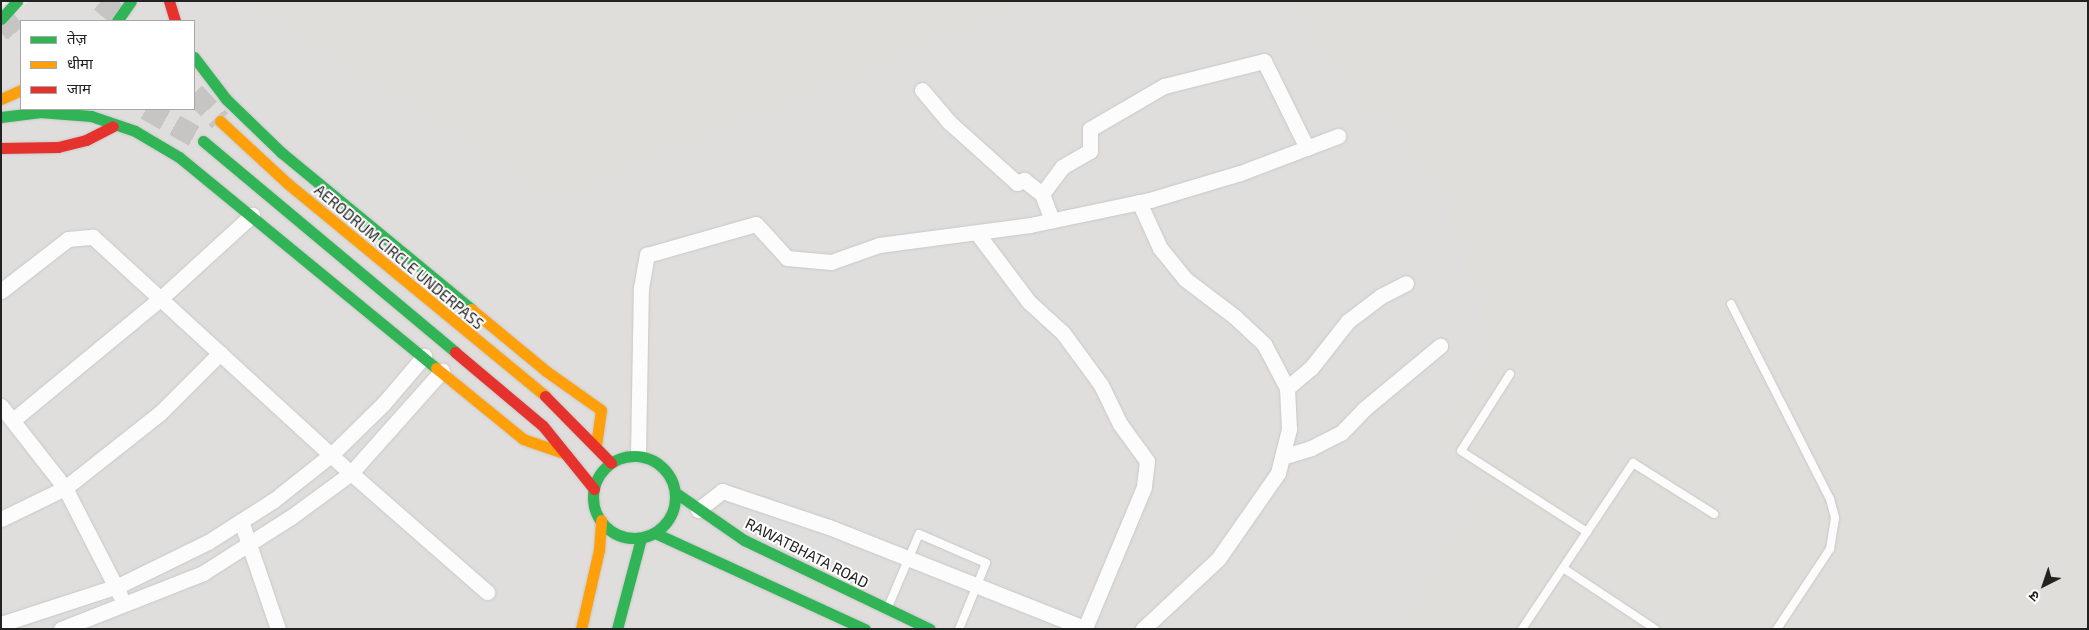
<!DOCTYPE html>
<html>
<head>
<meta charset="utf-8">
<style>
	body { margin:0 }
	#map { position:relative; width:2089px; height:630px; overflow:hidden; background:#f0eeeb; font-family:"Exo 2","Noto Sans Devanagari",sans-serif }
	div>[style] { position:absolute }
	[style*='--x'] { left:calc(var(--x)*1px); top:calc(var(--y)*1px); width:calc(var(--w)*1px); rotate:calc(var(--a)*1deg) }
	.residential>* { inset:0; background:#dfdedc }
	.airport>* { inset:0; background:#e0deda }
	.primary-tunnel>* { height:22px; margin-top:-11px; transform-origin:0; background:repeating-linear-gradient(90deg,#c7c5c3 0 22px,transparent 0 33px) }
	.roads { filter:drop-shadow(0 0 1px #c9c8c7) drop-shadow(0 0 1px #c9c8c7) }
	.lane>* { height:8px; margin:-4px; padding:0 4px; transform-origin:4px; border-radius:4px; background:#fdfcfc }
	.street>* { height:15px; margin:-7.5px; padding:0 7.5px; transform-origin:7.5px; border-radius:7.5px; background:#fdfcfc }
	.fast>* { height:11px; margin:-5.5px; padding:0 5.5px; transform-origin:5.5px; border-radius:5.5px; background:#30b455 }
	.fast>.ring { margin:-5.5px; padding:0; box-sizing:content-box; background:none; border:11px solid #30b455; border-radius:50% }
	.slow>* { height:11px; margin:-5.5px; padding:0 5.5px; transform-origin:5.5px; border-radius:5.5px; background:#ff9f0a }
	.jam>* { height:11px; margin:-5.5px; padding:0 5.5px; transform-origin:5.5px; border-radius:5.5px; background:#e5322d }
	span { translate:-50% -50%; white-space:nowrap; text-align:center; line-height:1.15; -webkit-text-stroke:4px #fff; paint-order:stroke }
	.street-label { font-size:15px; color:#222 }
	.frame { position:absolute; inset:0; border:2px solid #222; pointer-events:none }
	.legend { position:absolute; left:20px; top:20px; width:175px; height:90px; box-sizing:border-box; background:#fff; border:1px solid #a7a7a7; margin:0; padding:6px 9px; list-style:none; font-size:15px; color:#222 }
	.legend li { display:flex; align-items:center; gap:10px; height:25px }
	.legend b { width:25px; border:1px solid #a7a7a7 }
	.north { position:absolute; left:2019px; top:560px; width:50px; height:50px; -webkit-text-stroke:4px #fff; paint-order:stroke; rotate:221deg; font-size:14px; font-weight:700; line-height:20px; text-align:center; color:#222 }
	.north::after { content:''; display:block; margin:auto; width:18px; height:22px; background:#222; clip-path:polygon(50% 0,100% 100%,50% 72%,0 100%) }
</style>
</head>
<body>
<div id="map">
	<div class="residential">
		<div style="clip-path:polygon(evenodd,29px 1px,2088px 1px,2088px 629px,1px 629px,1px 28px,29px 1px,21px 21px,194px 21px,194px 109px,21px 109px,21px 21px)"></div>
	</div>
	<div class="airport">
		<div style="clip-path:polygon(233px 1px,1045px 1px,554px 205px)"></div>
		<div style="clip-path:polygon(1276px 1px,2088px 1px,2088px 629px,1392px 629px,1482px 482px,1423px 446px,1491px 340px,1439px 192px)"></div>
	</div>
	<div class="primary-tunnel">
		<div style="--x:101;--y:1;--w:31;--a:40"></div>
		<div style="--x:1;--y:16;--w:30;--a:49"></div>
		<div style="--x:194;--y:93;--w:38;--a:47"></div>
		<div style="--x:146;--y:109;--w:65;--a:29.3"></div>
	</div>
	<div class="roads">
		<div class="lane">
			<div style="--x:1731;--y:304;--w:219;--a:63.1"></div>
			<div style="--x:1830;--y:499;--w:20;--a:75"></div>
			<div style="--x:1835;--y:518;--w:31;--a:99"></div>
			<div style="--x:1830;--y:549;--w:96;--a:123.5"></div>
			<div style="--x:1510;--y:374;--w:91;--a:122.5"></div>
			<div style="--x:1461;--y:451;--w:150;--a:32.7"></div>
			<div style="--x:1563;--y:568;--w:110;--a:33.5"></div>
			<div style="--x:888;--y:607;--w:79;--a:-67"></div>
			<div style="--x:919;--y:534;--w:73;--a:23.4"></div>
			<div style="--x:986;--y:563;--w:71;--a:112.2"></div>
			<div style="--x:1522;--y:629;--w:200;--a:-56.2"></div>
			<div style="--x:1633;--y:463;--w:96;--a:32.2"></div>
		</div>
		<div class="street">
			<div style="--x:922;--y:90;--w:42;--a:49.8"></div>
			<div style="--x:949;--y:122;--w:91;--a:41.9"></div>
			<div style="--x:1017;--y:183;--w:8;--a:-23"></div>
			<div style="--x:1024;--y:180;--w:23;--a:38"></div>
			<div style="--x:1042;--y:194;--w:28;--a:69"></div>
			<div style="--x:1042;--y:194;--w:34;--a:-53"></div>
			<div style="--x:1062;--y:167;--w:32;--a:-30"></div>
			<div style="--x:1090;--y:151;--w:22;--a:-90"></div>
			<div style="--x:1090;--y:129;--w:86;--a:-30.2"></div>
			<div style="--x:1164;--y:86;--w:103;--a:-14"></div>
			<div style="--x:1264;--y:61;--w:97;--a:63.7"></div>
			<div style="--x:1139;--y:202;--w:51;--a:65.5"></div>
			<div style="--x:1160;--y:248;--w:40;--a:51"></div>
			<div style="--x:1185;--y:279;--w:63;--a:37.2"></div>
			<div style="--x:1235;--y:317;--w:40;--a:43"></div>
			<div style="--x:1264;--y:344;--w:50;--a:62.4"></div>
			<div style="--x:1287;--y:388;--w:41;--a:87.2"></div>
			<div style="--x:1289;--y:429;--w:45;--a:104"></div>
			<div style="--x:1278;--y:473;--w:105;--a:124.9"></div>
			<div style="--x:1218;--y:559;--w:103;--a:137"></div>
			<div style="--x:977;--y:233;--w:86;--a:53"></div>
			<div style="--x:1029;--y:302;--w:46;--a:42.4"></div>
			<div style="--x:1063;--y:333;--w:64;--a:53.8"></div>
			<div style="--x:1101;--y:385;--w:43;--a:64"></div>
			<div style="--x:1120;--y:424;--w:46;--a:53.9"></div>
			<div style="--x:1147;--y:461;--w:26;--a:97"></div>
			<div style="--x:1144;--y:487;--w:153;--a:112.7"></div>
			<div style="--x:1;--y:291;--w:85;--a:-37.8"></div>
			<div style="--x:68;--y:239;--w:25;--a:-5"></div>
			<div style="--x:93;--y:237;--w:350;--a:42.5"></div>
			<div style="--x:351;--y:473;--w:181;--a:41.2"></div>
			<div style="--x:1287;--y:388;--w:31;--a:-40"></div>
			<div style="--x:1311;--y:368;--w:60;--a:-51.8"></div>
			<div style="--x:1348;--y:321;--w:41;--a:-37.1"></div>
			<div style="--x:1381;--y:296;--w:28;--a:-27"></div>
			<div style="--x:1;--y:406;--w:104;--a:52"></div>
			<div style="--x:65;--y:488;--w:120;--a:62.8"></div>
			<div style="--x:13;--y:420;--w:190;--a:-39.5"></div>
			<div style="--x:160;--y:299;--w:125;--a:-42.4"></div>
			<div style="--x:638;--y:455;--w:167;--a:-89"></div>
			<div style="--x:641;--y:288;--w:34;--a:-80"></div>
			<div style="--x:647;--y:255;--w:113;--a:-15.9"></div>
			<div style="--x:756;--y:224;--w:46;--a:47.6"></div>
			<div style="--x:787;--y:258;--w:44;--a:5.2"></div>
			<div style="--x:831;--y:262;--w:51;--a:-19.5"></div>
			<div style="--x:879;--y:245;--w:152;--a:-7.5"></div>
			<div style="--x:1030;--y:225;--w:123;--a:-11.8"></div>
			<div style="--x:1150;--y:200;--w:94;--a:-16.7"></div>
			<div style="--x:1240;--y:173;--w:105;--a:-20.7"></div>
			<div style="--x:1282;--y:457;--w:30;--a:-17"></div>
			<div style="--x:1311;--y:448;--w:34;--a:-27"></div>
			<div style="--x:1341;--y:433;--w:33;--a:-46"></div>
			<div style="--x:1364;--y:409;--w:99;--a:-39.7"></div>
			<div style="--x:698;--y:510;--w:31;--a:-38"></div>
			<div style="--x:722;--y:491;--w:113;--a:18.6"></div>
			<div style="--x:829;--y:527;--w:277;--a:21.6"></div>
			<div style="--x:1;--y:519;--w:71;--a:-25.8"></div>
			<div style="--x:65;--y:488;--w:121;--a:-38.3"></div>
			<div style="--x:160;--y:413;--w:85;--a:-45"></div>
			<div style="--x:241;--y:521;--w:114;--a:71.1"></div>
			<div style="--x:1;--y:624;--w:123;--a:-18"></div>
			<div style="--x:118;--y:586;--w:100;--a:-26.1"></div>
			<div style="--x:208;--y:542;--w:78;--a:-32.5"></div>
			<div style="--x:274;--y:500;--w:75;--a:-38.5"></div>
			<div style="--x:333;--y:453;--w:71;--a:-44.4"></div>
			<div style="--x:384;--y:403;--w:62;--a:-49.6"></div>
			<div style="--x:61;--y:629;--w:153;--a:-21.5"></div>
			<div style="--x:203;--y:573;--w:104;--a:-32.5"></div>
			<div style="--x:291;--y:517;--w:74;--a:-36.3"></div>
			<div style="--x:351;--y:473;--w:137;--a:-48.3"></div>
		</div>
		<div class="fast">
			<div style="--x:1;--y:19;--w:24;--a:-48"></div>
			<div style="--x:117;--y:21;--w:24;--a:-55"></div>
			<div style="--x:194;--y:57;--w:53;--a:52.7"></div>
			<div style="--x:226;--y:99;--w:78;--a:44"></div>
			<div style="--x:282;--y:153;--w:245;--a:39.5"></div>
			<div style="--x:1;--y:117;--w:38;--a:-7"></div>
			<div style="--x:39;--y:112;--w:52;--a:4.4"></div>
			<div style="--x:91;--y:116;--w:46;--a:18.8"></div>
			<div style="--x:135;--y:131;--w:51;--a:30.6"></div>
			<div style="--x:179;--y:157;--w:333;--a:39.4"></div>
			<div style="--x:203;--y:141;--w:329;--a:39.9"></div>
			<div class="ring" style="left:593px;top:456px;width:71px;height:71px"></div>
			<div style="--x:676;--y:493;--w:83;--a:34.7"></div>
			<div style="--x:744;--y:540;--w:206;--a:25.6"></div>
			<div style="--x:655;--y:533;--w:231;--a:24.6"></div>
			<div style="--x:617;--y:629;--w:94;--a:-75.2"></div>
		</div>
		<div class="slow">
			<div style="--x:1;--y:99;--w:22;--a:-24"></div>
			<div style="--x:220;--y:121;--w:91;--a:42.8"></div>
			<div style="--x:287;--y:183;--w:335;--a:39.5"></div>
			<div style="--x:471;--y:309;--w:97;--a:39.6"></div>
			<div style="--x:546;--y:371;--w:67;--a:35.3"></div>
			<div style="--x:601;--y:410;--w:34;--a:98"></div>
			<div style="--x:436;--y:368;--w:112;--a:39.2"></div>
			<div style="--x:523;--y:439;--w:43;--a:18.9"></div>
			<div style="--x:581;--y:629;--w:81;--a:-77.2"></div>
			<div style="--x:599;--y:550;--w:30;--a:-86"></div>
		</div>
		<div class="jam">
			<div style="--x:169;--y:1;--w:21;--a:73"></div>
			<div style="--x:1;--y:148;--w:57;--a:-1"></div>
			<div style="--x:58;--y:147;--w:29;--a:-14"></div>
			<div style="--x:86;--y:140;--w:30;--a:-27"></div>
			<div style="--x:455;--y:352;--w:115;--a:40.1"></div>
			<div style="--x:543;--y:426;--w:81;--a:51"></div>
			<div style="--x:545;--y:396;--w:94;--a:45.4"></div>
		</div>
	</div>
	<div class="street-label">
		<span style="left:399px;top:257px;rotate:40deg">AERODRUM CIRCLE UNDERPASS</span>
		<span style="left:807px;top:553px;rotate:27deg">RAWATBHATA ROAD</span>
	</div>
	<div class="frame"></div>
	<ul class="legend">
	<li><b style="height:6px;background:#30b455"></b>तेज़</li>
	<li><b style="height:6px;background:#ff9f0a"></b>धीमा</li>
	<li><b style="height:6px;background:#e5322d"></b>जाम</li>
	</ul>
	<div class="north">उ</div>
</div>
</body>
</html>
